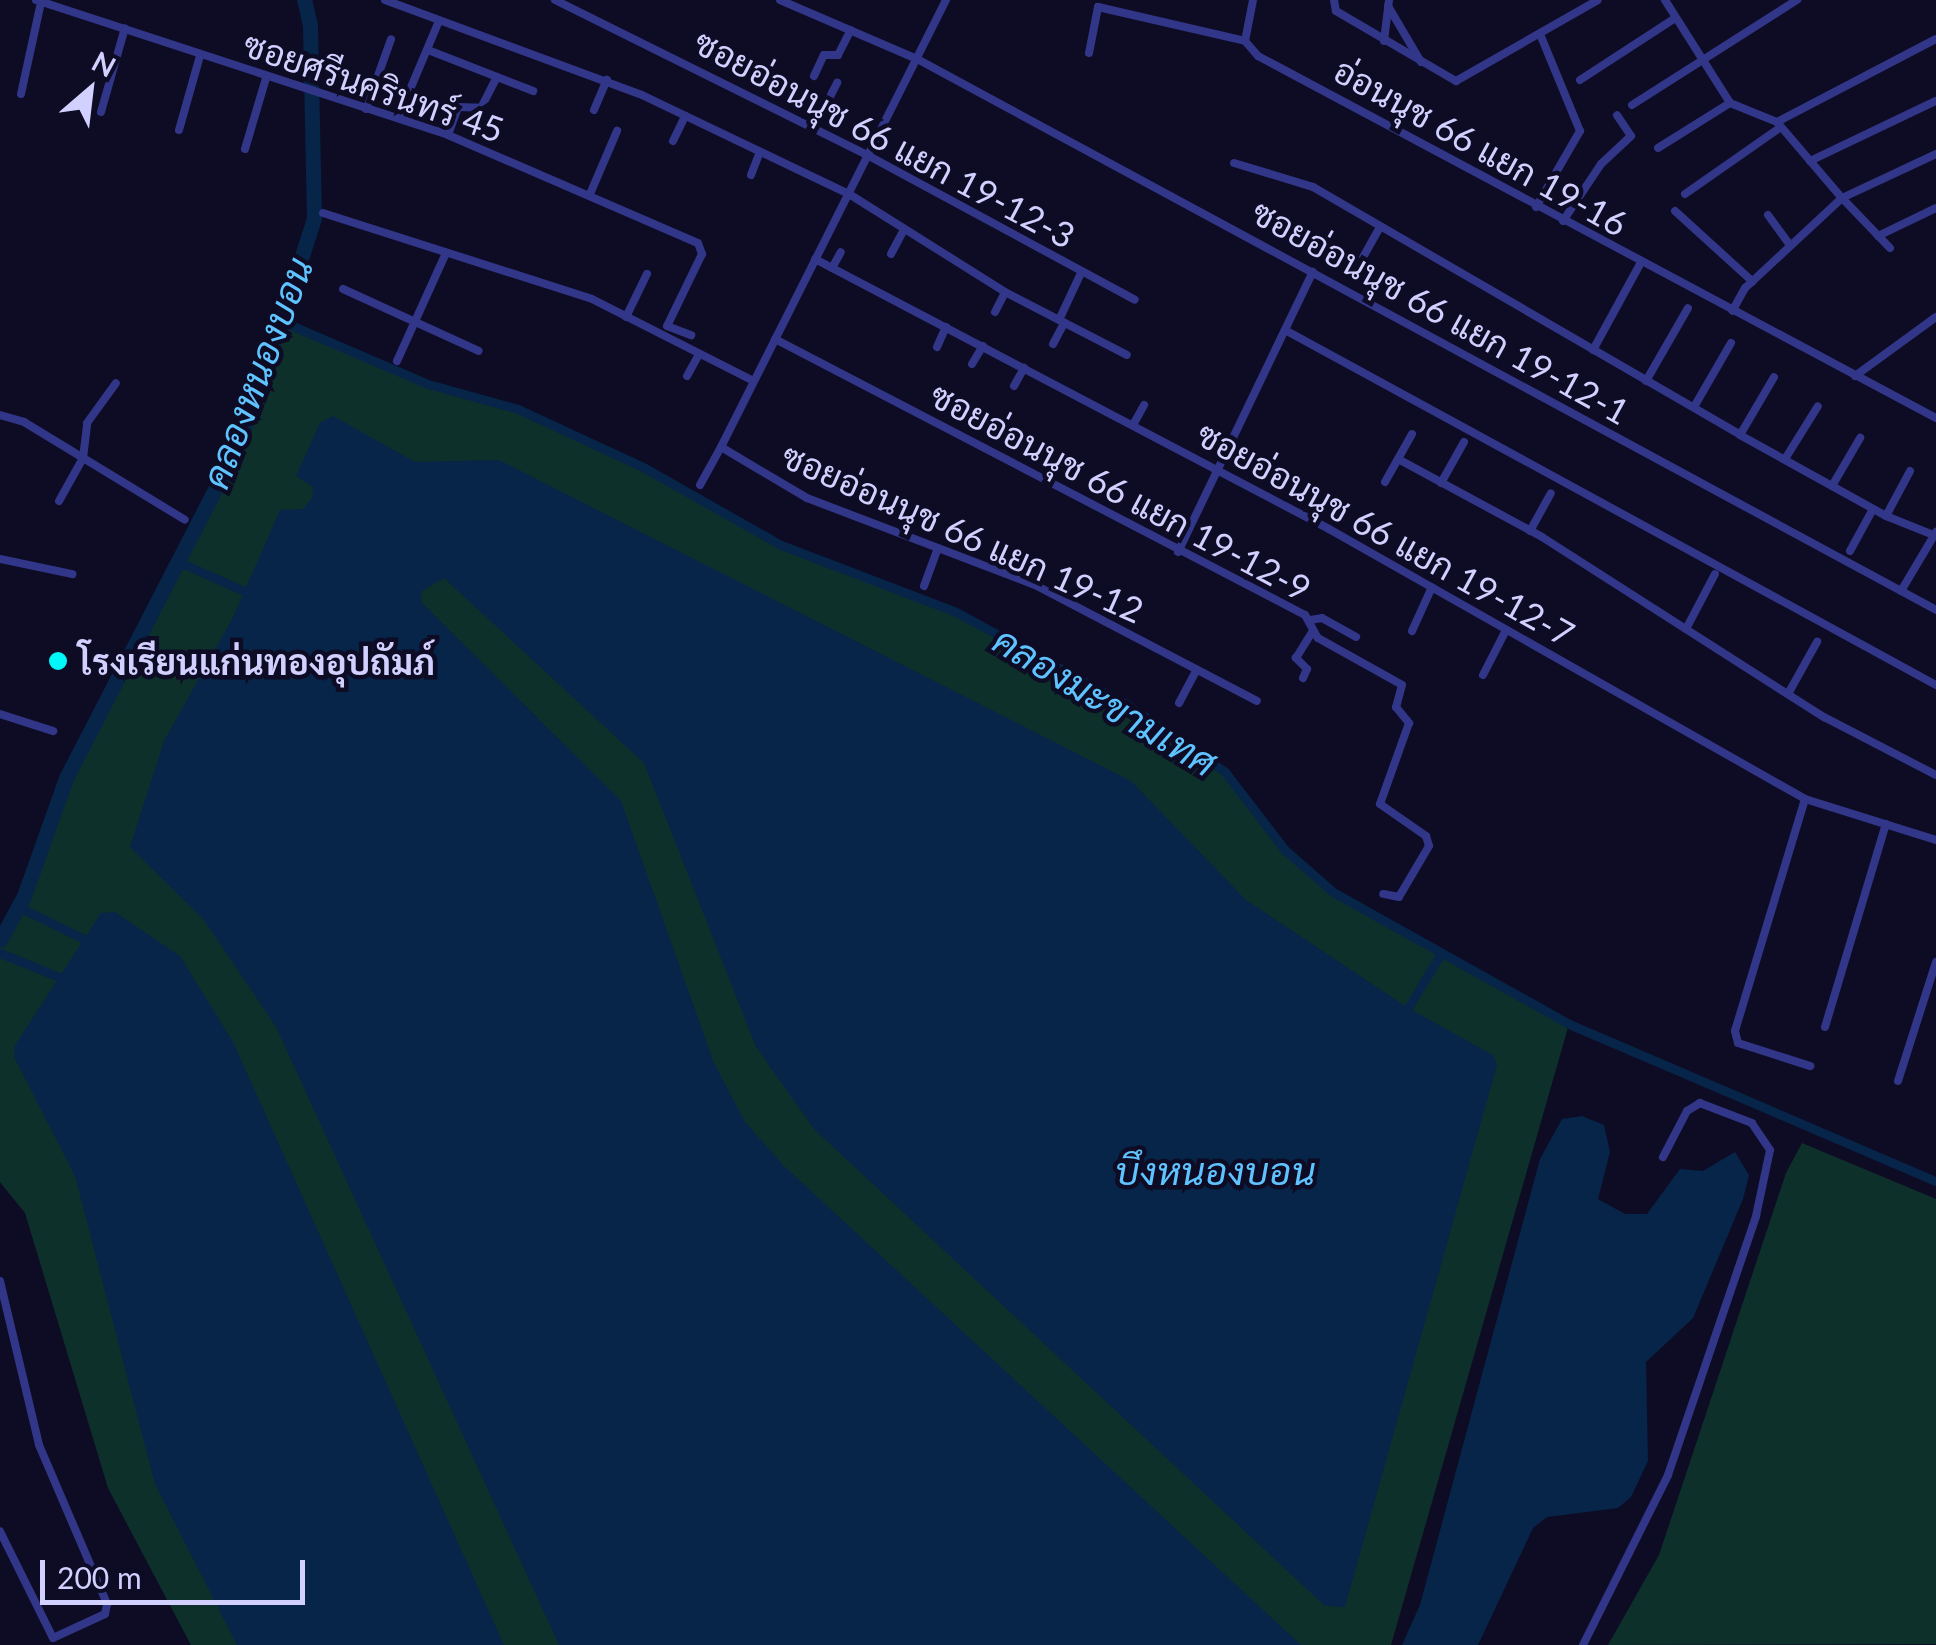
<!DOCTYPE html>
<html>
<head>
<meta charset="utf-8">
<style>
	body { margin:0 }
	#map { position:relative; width:1936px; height:1645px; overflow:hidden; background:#0e0c25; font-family:Lato,Sarabun,sans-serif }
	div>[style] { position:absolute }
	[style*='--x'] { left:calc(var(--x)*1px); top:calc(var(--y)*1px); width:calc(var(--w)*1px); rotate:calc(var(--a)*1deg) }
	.green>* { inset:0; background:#0e302b }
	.water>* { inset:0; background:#062549 }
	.canal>* { height:9px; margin:-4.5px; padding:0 4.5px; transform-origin:4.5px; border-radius:4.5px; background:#062549 }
	.river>* { height:15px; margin:-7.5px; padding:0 7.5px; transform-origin:7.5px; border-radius:7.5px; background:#062549 }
	.street>* { height:8px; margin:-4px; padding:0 4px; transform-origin:4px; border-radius:4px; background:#323689 }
	.dots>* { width:28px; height:28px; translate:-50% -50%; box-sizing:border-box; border:5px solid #0e0c25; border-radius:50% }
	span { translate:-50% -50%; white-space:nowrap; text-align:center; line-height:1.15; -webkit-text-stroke:9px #0e0c25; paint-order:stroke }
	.street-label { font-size:35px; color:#d1d0ff }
	.poi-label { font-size:35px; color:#d1d0ff; font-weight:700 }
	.left { translate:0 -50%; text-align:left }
	.water-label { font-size:38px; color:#5ec3ff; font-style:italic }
	.north { position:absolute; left:40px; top:40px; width:100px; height:100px; -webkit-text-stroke:8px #0e0c25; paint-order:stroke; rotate:28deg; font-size:28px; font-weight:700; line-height:40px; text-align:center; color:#d1d0ff }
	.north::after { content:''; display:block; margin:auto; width:35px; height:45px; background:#d1d0ff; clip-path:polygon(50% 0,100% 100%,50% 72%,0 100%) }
	.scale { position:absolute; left:40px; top:1560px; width:265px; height:45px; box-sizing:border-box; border:5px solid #d1d0ff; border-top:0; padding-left:12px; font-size:30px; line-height:35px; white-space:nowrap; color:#d1d0ff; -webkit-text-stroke:8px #0e0c25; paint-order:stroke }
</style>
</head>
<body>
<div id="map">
	<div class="green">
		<div style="clip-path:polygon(281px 321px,428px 384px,518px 409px,643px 467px,781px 545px,956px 612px,1128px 705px,1225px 772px,1285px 850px,1333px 892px,1569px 1024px,1391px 1645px,191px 1645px,108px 1488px,25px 1213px,0 1182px,0 940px,24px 896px,66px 778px,238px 445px)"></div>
		<div style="clip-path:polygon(1802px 1143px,1936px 1199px,1936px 1644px,1608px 1645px,1659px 1555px,1786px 1173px)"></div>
	</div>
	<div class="water">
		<div style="clip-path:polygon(333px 416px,415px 462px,499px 460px,1131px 781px,1246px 900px,1408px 1008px,1493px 1055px,1497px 1065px,1345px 1607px,1325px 1606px,814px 1129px,756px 1047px,644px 763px,444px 578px,422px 591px,421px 602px,621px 801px,714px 1063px,745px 1122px,784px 1166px,1301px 1645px,559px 1645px,276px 1027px,204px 920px,130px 847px,164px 741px,233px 617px,280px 510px,303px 509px,312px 498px,313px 487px,296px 476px,320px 423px)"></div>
		<div style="clip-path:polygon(115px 912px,180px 956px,233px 1042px,504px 1645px,237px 1645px,155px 1484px,75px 1176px,14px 1057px,15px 1045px,101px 913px)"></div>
		<div style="clip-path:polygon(1582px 1116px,1604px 1125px,1610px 1152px,1598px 1199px,1625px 1214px,1647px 1214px,1680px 1169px,1703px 1171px,1735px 1152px,1749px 1175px,1743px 1199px,1693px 1318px,1646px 1362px,1648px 1461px,1631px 1497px,1618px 1508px,1547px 1517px,1533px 1528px,1478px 1645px,1402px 1645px,1420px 1605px,1540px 1159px,1562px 1119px)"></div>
	</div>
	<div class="canal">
		<div style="--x:281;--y:321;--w:160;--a:23.2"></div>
		<div style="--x:428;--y:384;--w:93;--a:15.5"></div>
		<div style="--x:518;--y:409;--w:138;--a:24.9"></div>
		<div style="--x:643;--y:467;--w:159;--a:29.5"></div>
		<div style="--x:781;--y:545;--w:187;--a:20.9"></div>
		<div style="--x:956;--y:612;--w:196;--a:28.4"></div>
		<div style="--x:1128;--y:705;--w:118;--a:34.6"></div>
		<div style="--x:1225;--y:772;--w:98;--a:52.4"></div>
		<div style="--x:1285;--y:850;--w:64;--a:41.2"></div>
		<div style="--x:1333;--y:892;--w:270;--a:29.2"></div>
		<div style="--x:1569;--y:1024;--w:399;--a:23.2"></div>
		<div style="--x:179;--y:562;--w:71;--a:24"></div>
		<div style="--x:19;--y:907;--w:72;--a:26.2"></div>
		<div style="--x:0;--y:953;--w:64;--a:22.1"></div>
		<div style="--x:1408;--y:1008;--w:64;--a:-59"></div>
	</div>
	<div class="river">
		<div style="--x:0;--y:940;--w:50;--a:-61.4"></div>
		<div style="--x:24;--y:896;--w:125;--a:-70.4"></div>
		<div style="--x:66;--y:778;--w:375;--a:-62.7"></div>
		<div style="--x:238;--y:445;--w:131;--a:-70.9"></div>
		<div style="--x:281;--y:321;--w:108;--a:-72.2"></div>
		<div style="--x:314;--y:218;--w:193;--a:-91.2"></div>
		<div style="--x:310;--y:25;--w:26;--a:-103"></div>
	</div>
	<div class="street">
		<div style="--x:36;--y:0;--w:434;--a:18.1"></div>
		<div style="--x:448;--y:135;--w:272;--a:23.4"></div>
		<div style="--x:698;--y:243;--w:12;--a:70"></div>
		<div style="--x:702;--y:254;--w:80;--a:115.9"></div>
		<div style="--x:667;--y:326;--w:26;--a:21"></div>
		<div style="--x:385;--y:0;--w:274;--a:20.3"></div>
		<div style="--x:642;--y:95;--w:229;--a:25.6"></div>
		<div style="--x:849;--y:194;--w:184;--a:32.1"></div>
		<div style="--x:1005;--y:292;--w:137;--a:27.3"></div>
		<div style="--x:555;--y:0;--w:351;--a:26.4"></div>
		<div style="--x:869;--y:156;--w:302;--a:28.4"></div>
		<div style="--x:780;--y:0;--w:151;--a:23.3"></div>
		<div style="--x:919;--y:60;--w:1156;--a:28.4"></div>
		<div style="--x:946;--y:0;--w:500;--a:116.72"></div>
		<div style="--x:721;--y:447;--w:100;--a:30.7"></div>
		<div style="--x:807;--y:498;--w:246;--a:20.9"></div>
		<div style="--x:1037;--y:586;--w:248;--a:27.6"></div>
		<div style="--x:1253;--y:0;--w:42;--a:101"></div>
		<div style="--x:1245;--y:41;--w:20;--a:49"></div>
		<div style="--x:1258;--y:56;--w:769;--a:28.1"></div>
		<div style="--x:1334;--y:0;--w:11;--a:80"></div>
		<div style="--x:1336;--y:11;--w:139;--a:30.3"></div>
		<div style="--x:1456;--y:81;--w:163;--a:-29.7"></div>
		<div style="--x:1665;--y:0;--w:122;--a:57.7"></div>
		<div style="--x:1730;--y:103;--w:51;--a:22"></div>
		<div style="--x:1777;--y:122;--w:100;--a:49.5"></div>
		<div style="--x:1842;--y:198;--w:132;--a:137.1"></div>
		<div style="--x:1745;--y:288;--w:26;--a:119"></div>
		<div style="--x:1388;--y:6;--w:65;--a:59.5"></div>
		<div style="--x:1384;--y:41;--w:41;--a:-83"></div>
		<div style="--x:428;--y:50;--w:113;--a:21.3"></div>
		<div style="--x:1089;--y:53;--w:47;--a:-78.9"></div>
		<div style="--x:1098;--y:7;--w:151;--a:13"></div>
		<div style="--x:814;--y:76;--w:23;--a:-65"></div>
		<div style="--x:824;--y:55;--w:14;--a:0"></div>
		<div style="--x:838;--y:55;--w:28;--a:-63"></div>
		<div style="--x:1580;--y:80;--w:113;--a:-33.1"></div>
		<div style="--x:21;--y:94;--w:94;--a:-77.7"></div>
		<div style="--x:1632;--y:105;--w:196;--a:-32.5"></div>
		<div style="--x:366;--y:109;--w:74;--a:-70.3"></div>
		<div style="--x:594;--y:110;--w:33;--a:-67"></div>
		<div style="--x:101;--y:112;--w:87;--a:-74.1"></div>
		<div style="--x:398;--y:118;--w:105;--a:-67.1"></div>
		<div style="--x:1777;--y:122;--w:179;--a:-27.6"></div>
		<div style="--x:814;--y:128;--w:51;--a:-62.9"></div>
		<div style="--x:179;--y:130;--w:77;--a:-74.2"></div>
		<div style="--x:448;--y:135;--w:30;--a:-70"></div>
		<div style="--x:458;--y:107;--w:23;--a:2"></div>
		<div style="--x:481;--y:108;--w:35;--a:-63"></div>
		<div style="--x:673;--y:141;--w:28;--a:-64"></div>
		<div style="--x:1658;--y:148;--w:85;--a:-32"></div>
		<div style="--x:245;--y:149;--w:74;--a:-73.5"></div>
		<div style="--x:1810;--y:161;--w:140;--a:-25.5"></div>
		<div style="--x:1234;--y:163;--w:83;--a:16.9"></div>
		<div style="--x:1313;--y:187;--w:494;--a:30.1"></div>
		<div style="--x:1740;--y:435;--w:167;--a:29"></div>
		<div style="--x:1886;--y:516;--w:54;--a:21.8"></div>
		<div style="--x:751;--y:175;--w:25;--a:-69"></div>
		<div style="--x:590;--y:194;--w:69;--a:-66.8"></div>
		<div style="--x:1685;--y:194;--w:117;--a:-34.9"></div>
		<div style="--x:1536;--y:207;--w:88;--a:-59.9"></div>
		<div style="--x:1580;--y:131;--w:105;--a:-112.4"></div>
		<div style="--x:1675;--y:211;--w:105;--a:42.3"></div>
		<div style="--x:323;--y:213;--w:282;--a:17.7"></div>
		<div style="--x:592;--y:299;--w:179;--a:26.9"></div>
		<div style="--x:1768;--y:215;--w:37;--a:54"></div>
		<div style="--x:1563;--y:221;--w:69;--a:-56.3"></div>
		<div style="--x:1601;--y:164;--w:41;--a:-43"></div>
		<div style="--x:1631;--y:136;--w:25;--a:-124"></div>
		<div style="--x:1878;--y:236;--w:64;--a:-25.8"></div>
		<div style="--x:1890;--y:248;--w:69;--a:-133.8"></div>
		<div style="--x:1842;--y:198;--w:104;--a:-25.1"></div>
		<div style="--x:891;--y:254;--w:27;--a:-62"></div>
		<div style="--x:815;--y:259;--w:581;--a:27.71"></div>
		<div style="--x:1329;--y:529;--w:547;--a:29.56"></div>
		<div style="--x:1805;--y:799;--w:137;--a:17.4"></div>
		<div style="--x:832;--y:268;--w:18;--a:-61"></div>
		<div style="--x:1353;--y:275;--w:55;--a:-60.6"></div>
		<div style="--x:343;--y:289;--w:149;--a:24.5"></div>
		<div style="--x:995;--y:312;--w:22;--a:-63"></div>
		<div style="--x:626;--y:317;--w:48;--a:-64"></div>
		<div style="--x:1059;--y:320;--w:52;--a:-64.9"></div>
		<div style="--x:1285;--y:330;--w:742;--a:28.6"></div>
		<div style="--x:775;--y:339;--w:598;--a:27.51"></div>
		<div style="--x:1305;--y:615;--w:26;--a:61"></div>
		<div style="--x:1318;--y:638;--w:96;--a:29.2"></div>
		<div style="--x:1402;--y:685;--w:23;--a:105"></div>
		<div style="--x:1396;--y:707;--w:21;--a:51"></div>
		<div style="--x:1409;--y:723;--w:86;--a:109.7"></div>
		<div style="--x:1380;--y:804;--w:56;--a:34.8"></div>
		<div style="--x:1426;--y:836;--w:10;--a:73"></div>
		<div style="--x:1429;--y:846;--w:59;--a:120.5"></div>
		<div style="--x:1399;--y:897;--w:16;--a:-169"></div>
		<div style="--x:1053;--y:344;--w:24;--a:-62"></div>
		<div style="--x:937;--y:347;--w:22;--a:-66"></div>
		<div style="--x:1593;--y:350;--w:98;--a:-61.3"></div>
		<div style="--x:397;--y:361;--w:119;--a:-65.6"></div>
		<div style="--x:972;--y:364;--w:21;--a:-59"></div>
		<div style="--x:687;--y:376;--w:25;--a:-61"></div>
		<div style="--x:1855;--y:376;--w:100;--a:-36.1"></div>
		<div style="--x:1646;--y:381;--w:84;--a:-60.1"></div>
		<div style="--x:1014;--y:386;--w:21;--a:-61"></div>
		<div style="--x:1694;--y:407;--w:74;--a:-60"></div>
		<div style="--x:0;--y:415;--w:25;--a:16"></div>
		<div style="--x:24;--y:422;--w:188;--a:31.3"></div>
		<div style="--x:1133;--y:425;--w:23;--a:-61"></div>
		<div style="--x:1740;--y:435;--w:67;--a:-59.6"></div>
		<div style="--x:1398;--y:459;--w:164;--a:28.4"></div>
		<div style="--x:1542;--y:537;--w:335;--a:32.6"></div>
		<div style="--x:1824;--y:717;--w:126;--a:27.4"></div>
		<div style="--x:1785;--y:459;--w:62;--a:-58.1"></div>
		<div style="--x:1385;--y:482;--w:55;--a:-60.6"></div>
		<div style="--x:1441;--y:483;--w:47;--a:-60.7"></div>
		<div style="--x:700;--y:485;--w:43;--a:-61.1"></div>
		<div style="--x:1832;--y:486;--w:56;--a:-59.7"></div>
		<div style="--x:59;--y:501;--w:49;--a:-60.8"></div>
		<div style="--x:83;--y:458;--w:35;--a:-83"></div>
		<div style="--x:87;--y:423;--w:49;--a:-54.1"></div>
		<div style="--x:1886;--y:516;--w:51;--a:-61.9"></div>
		<div style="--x:1530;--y:531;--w:43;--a:-61.1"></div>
		<div style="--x:1850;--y:551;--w:48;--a:-61.3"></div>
		<div style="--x:1178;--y:552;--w:311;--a:-64.3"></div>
		<div style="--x:0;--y:559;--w:74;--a:11.8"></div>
		<div style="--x:924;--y:586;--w:40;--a:-69.8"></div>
		<div style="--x:1901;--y:591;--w:69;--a:-59.3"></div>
		<div style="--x:1310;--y:620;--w:12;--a:-9"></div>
		<div style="--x:1322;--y:618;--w:39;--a:29"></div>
		<div style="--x:1686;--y:629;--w:62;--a:-62.2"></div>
		<div style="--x:1412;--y:631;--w:48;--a:-65.6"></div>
		<div style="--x:1483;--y:675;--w:51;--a:-62.9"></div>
		<div style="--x:1303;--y:678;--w:10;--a:-66"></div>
		<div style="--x:1307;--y:669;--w:16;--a:-135"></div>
		<div style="--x:1296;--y:658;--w:31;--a:-58"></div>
		<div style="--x:1788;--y:694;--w:60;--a:-60.9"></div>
		<div style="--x:1179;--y:703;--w:38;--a:-62"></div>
		<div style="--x:0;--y:714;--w:56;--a:17.8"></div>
		<div style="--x:1805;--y:799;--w:242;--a:106.8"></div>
		<div style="--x:1735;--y:1031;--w:12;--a:76"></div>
		<div style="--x:1738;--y:1043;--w:76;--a:17.7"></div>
		<div style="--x:1825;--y:1027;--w:212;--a:-73.3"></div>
		<div style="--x:1898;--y:1081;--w:125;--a:-72.3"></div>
		<div style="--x:0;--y:1281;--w:169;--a:76.6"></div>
		<div style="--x:39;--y:1445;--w:173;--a:66.8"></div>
		<div style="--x:107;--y:1604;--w:10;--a:101"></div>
		<div style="--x:105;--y:1614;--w:57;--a:155.2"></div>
		<div style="--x:53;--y:1638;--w:119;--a:-116.4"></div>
		<div style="--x:1583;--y:1645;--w:190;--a:-63.4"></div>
		<div style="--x:1668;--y:1475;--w:274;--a:-71.2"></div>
		<div style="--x:1756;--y:1216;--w:67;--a:-78"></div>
		<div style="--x:1770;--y:1150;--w:32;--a:-124"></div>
		<div style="--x:1752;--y:1123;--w:56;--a:-159"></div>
		<div style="--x:1700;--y:1103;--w:15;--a:148"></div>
		<div style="--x:1687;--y:1111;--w:52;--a:117.6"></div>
	</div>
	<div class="dots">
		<div style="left:58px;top:661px;background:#00f8fb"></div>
	</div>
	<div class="street-label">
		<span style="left:374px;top:86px;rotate:19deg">ซอยศรีนครินทร์ 45</span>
		<span style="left:885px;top:138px;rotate:28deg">ซอยอ่อนนุช 66 แยก 19-12-3</span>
		<span style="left:1481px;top:146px;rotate:29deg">อ่อนนุช 66 แยก 19-16</span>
		<span style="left:1441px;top:311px;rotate:29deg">ซอยอ่อนนุช 66 แยก 19-12-1</span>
		<span style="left:1121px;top:491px;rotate:28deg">ซอยอ่อนนุช 66 แยก 19-12-9</span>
		<span style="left:963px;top:532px;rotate:24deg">ซอยอ่อนนุช 66 แยก 19-12</span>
		<span style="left:1386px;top:533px;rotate:29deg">ซอยอ่อนนุช 66 แยก 19-12-7</span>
	</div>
	<div class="poi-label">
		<span class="left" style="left:78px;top:661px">โรงเรียนแก่นทองอุปถัมภ์</span>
	</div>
	<div class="water-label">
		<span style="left:257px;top:373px;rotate:-69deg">คลองหนองบอน</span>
		<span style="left:1105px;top:701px;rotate:31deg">คลองมะขามเทศ</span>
		<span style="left:1215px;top:1171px">บึงหนองบอน</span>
	</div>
	<div class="north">N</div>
	<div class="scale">200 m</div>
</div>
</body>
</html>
